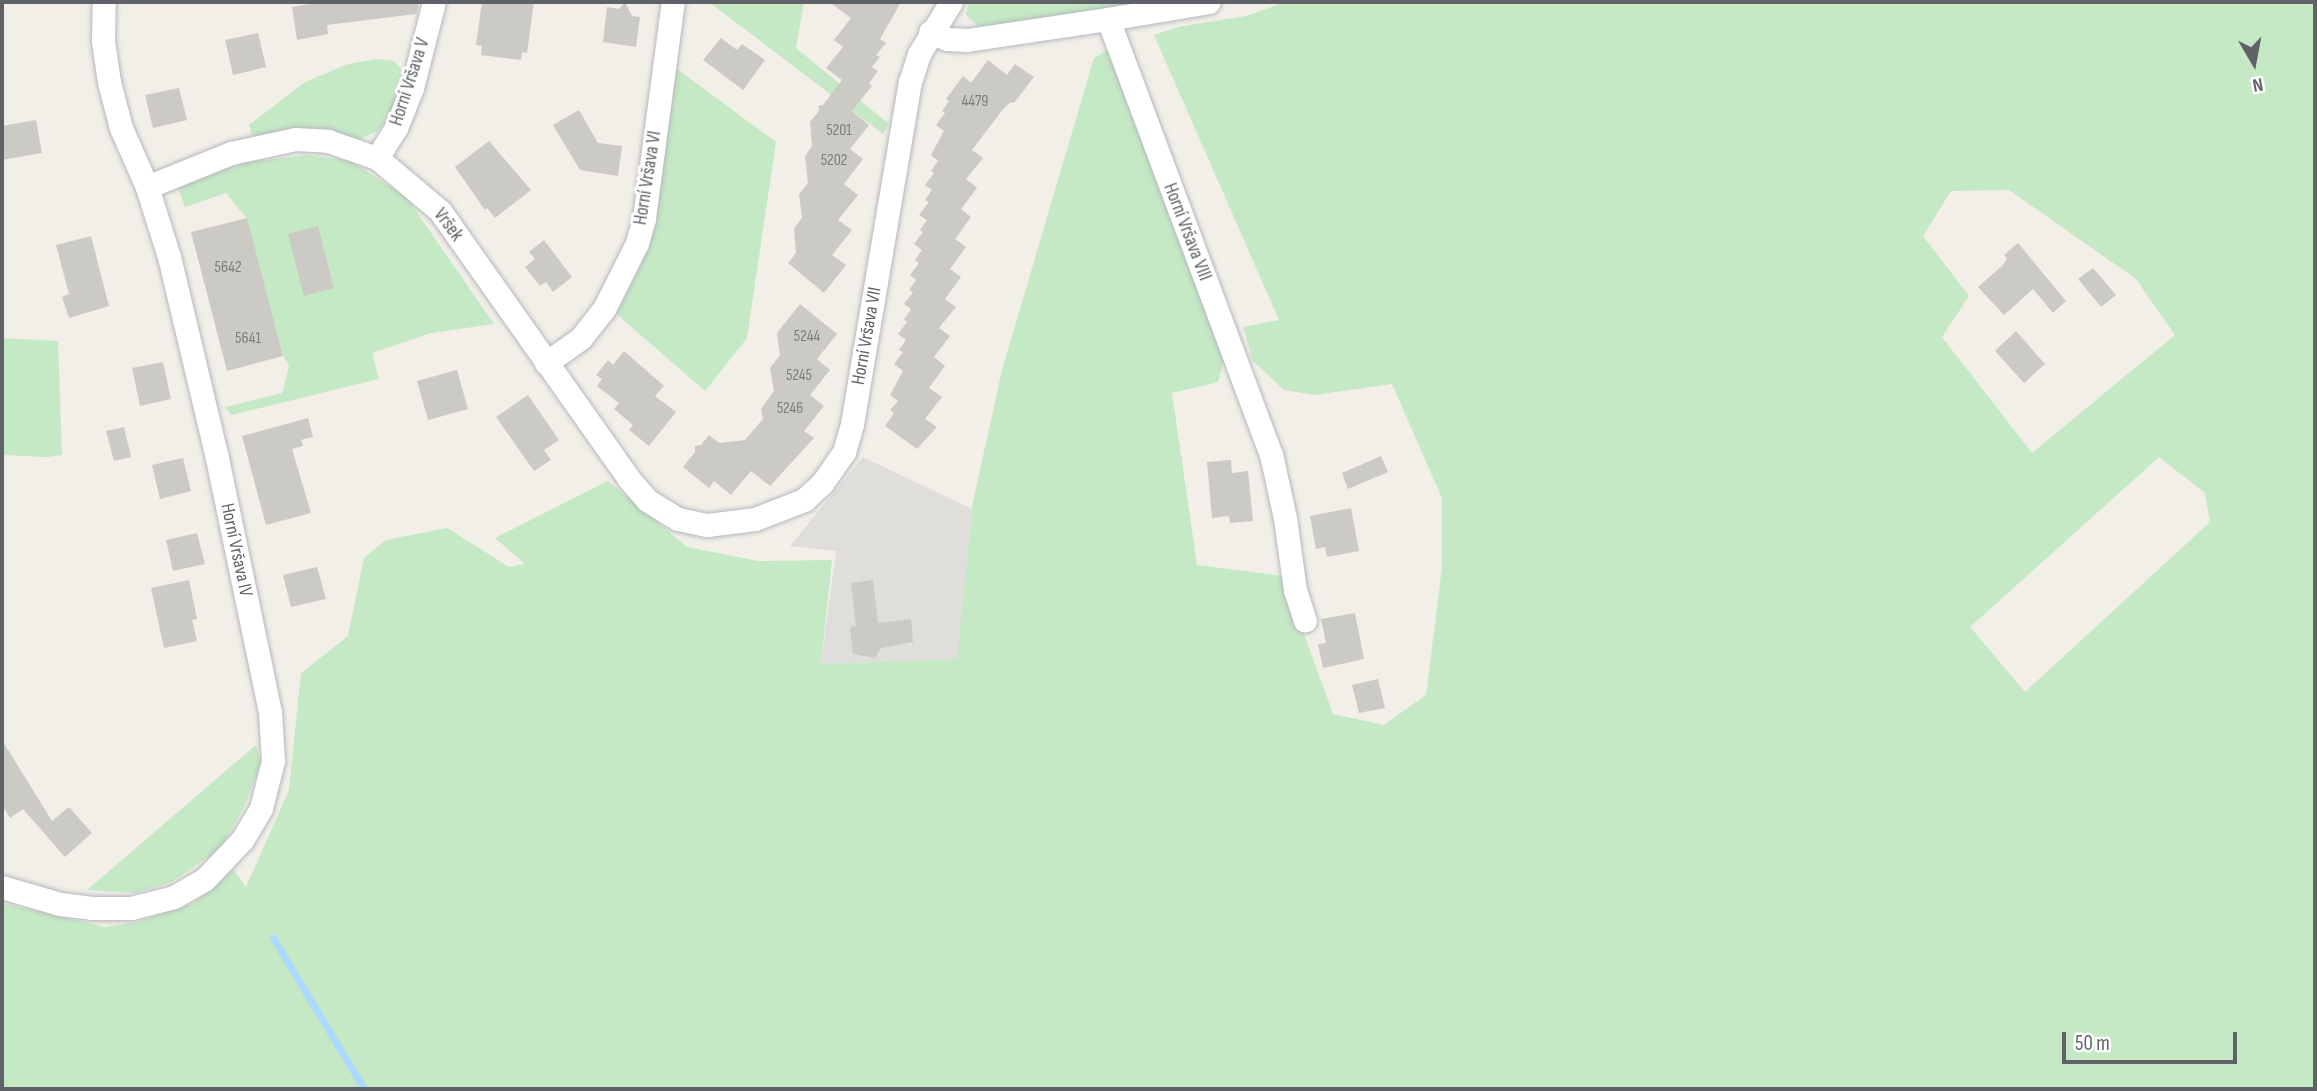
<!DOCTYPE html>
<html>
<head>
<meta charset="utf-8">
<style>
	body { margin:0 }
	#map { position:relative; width:2317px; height:1091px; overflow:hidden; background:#f1efe8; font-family:"Sofia Sans Condensed",sans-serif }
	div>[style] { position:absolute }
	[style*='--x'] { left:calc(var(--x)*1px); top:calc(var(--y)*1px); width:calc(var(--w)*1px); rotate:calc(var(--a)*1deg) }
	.industrial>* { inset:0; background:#e0deda }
	.green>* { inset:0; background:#c5e8c5 }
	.stream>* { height:7px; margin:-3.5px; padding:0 3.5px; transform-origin:3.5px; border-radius:3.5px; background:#aadaff }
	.building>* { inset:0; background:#cccac5 }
	.roads { filter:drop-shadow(0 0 2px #b5b8bc) drop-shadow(0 0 2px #b5b8bc) }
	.minor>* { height:23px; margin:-11.5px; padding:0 11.5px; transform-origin:11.5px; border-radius:11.5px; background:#fff }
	span { translate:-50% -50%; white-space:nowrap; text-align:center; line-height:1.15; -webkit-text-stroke:6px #fff; paint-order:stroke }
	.number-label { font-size:16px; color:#7a7d7f }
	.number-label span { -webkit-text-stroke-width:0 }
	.street-label { font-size:19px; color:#5f6368 }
	.frame { position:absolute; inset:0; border:4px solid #5f6368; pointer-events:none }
	.north { position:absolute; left:2219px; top:28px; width:70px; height:70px; -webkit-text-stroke:5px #fff; paint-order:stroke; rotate:170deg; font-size:19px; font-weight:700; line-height:28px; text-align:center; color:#5f6368 }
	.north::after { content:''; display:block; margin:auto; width:24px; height:32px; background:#5f6368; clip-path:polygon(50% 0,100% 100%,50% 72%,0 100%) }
	.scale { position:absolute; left:2062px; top:1032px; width:175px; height:32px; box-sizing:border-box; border:4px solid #5f6368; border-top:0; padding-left:9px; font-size:21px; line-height:24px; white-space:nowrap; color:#5f6368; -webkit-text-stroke:5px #fff; paint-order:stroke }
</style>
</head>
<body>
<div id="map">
	<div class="industrial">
		<div style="clip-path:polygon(863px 457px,972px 509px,958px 659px,821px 664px,836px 551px,790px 546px)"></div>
	</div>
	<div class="green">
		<div style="clip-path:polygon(709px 2px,804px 2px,796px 48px,889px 124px,883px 134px)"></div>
		<div style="clip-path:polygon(969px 2px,1149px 2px,979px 27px,966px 15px)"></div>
		<div style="clip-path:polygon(evenodd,1286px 2px,2315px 2px,2315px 1089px,2px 1089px,2px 903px,105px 927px,137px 922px,192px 904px,234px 870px,246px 887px,289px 790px,301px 673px,348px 636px,364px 558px,386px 540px,447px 528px,509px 567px,525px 564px,495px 538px,608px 481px,687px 547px,758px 561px,832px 560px,821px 664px,957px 659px,973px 502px,1002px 370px,1094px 58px,1128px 38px,1233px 329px,1218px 382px,1172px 393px,1197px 565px,1283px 576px,1333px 714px,1384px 725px,1426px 695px,1442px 567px,1442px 498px,1392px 384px,1314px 395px,1284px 390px,1253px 361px,1243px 327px,1279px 320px,1154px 35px,1178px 27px,1246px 16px,1286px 2px,2009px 190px,2136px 279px,2175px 335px,2032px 453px,1942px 337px,1969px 296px,1923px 236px,1951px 191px,2009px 190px,1286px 2px,2159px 457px,2205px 493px,2210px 522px,2025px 692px,1970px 627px,2159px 457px)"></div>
		<div style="clip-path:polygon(377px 59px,394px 61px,403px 71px,389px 118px,378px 131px,360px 139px,306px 130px,252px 136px,249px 125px,305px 82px,348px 64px)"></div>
		<div style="clip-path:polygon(677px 69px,776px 142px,747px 338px,705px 391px,613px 311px,637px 271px,653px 227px)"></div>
		<div style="clip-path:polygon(307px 155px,351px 161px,407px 198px,494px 324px,431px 333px,372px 353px,379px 379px,231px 415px,225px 407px,282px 393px,289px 366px,283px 356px,246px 218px,226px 193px,185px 207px,177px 184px,248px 162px)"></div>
		<div style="clip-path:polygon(2px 338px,58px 341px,62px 455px,47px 457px,2px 455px)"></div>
		<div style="clip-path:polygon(256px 745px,261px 763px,244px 807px,221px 848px,172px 882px,135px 893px,87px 890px)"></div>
	</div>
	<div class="stream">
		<div style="--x:273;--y:938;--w:176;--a:58.9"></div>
	</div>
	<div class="building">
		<div style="clip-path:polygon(321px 2px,418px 2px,418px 8px,416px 14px,327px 25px,328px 34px,297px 40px,292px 7px)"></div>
		<div style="clip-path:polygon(482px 2px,534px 2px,527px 53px,522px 52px,521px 60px,481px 55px,482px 46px,476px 45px)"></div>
		<div style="clip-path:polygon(625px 2px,632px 16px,640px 17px,636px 47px,603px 42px,607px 7px,619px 9px)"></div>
		<div style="clip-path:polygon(829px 2px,901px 2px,880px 39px,886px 43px,876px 55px,880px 57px,872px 67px,878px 71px,869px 83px,872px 86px,852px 111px,869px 125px,850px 149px,863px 159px,844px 184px,858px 195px,838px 220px,852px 230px,832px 255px,846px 265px,824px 293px,788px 263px,796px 253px,794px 228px,802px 218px,799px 194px,808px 183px,805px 156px,812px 146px,810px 122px,819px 111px,818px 106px,823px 105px,842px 80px,826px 68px,843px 47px,834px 40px,851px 18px)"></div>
		<div style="clip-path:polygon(258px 33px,266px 67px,233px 75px,225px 40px)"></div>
		<div style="clip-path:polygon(721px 38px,737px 50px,742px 44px,765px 60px,743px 90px,703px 60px)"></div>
		<div style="clip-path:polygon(988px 60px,1007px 75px,1015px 64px,1034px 77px,1014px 103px,1011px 102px,1004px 108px,972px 150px,983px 158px,966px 179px,977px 188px,961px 209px,971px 217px,955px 239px,966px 247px,950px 269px,961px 277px,945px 299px,956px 307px,939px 328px,950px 336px,934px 357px,945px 366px,929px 388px,942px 397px,925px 419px,937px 427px,917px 449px,885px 426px,894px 413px,890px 410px,898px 401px,890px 395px,903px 371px,894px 364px,903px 352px,899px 350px,906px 340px,898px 334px,907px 322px,904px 319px,911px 309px,904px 304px,913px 292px,909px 290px,916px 280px,910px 275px,919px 263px,915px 260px,922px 250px,914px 244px,923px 232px,920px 230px,927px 220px,919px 215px,929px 202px,925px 200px,932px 190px,925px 185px,934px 173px,931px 171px,938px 161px,931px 155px,944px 131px,936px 125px,945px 113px,942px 111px,949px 101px,946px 99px,963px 76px,971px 83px)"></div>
		<div style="clip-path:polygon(179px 88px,187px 120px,153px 128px,145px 95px)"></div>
		<div style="clip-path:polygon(579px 110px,598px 143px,622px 146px,618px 176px,580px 170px,553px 125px)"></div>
		<div style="clip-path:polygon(36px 120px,42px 153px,2px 160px,2px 126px)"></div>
		<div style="clip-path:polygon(489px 141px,531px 190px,495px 218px,487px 208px,485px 210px,455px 167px)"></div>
		<div style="clip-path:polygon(247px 218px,283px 356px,227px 371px,191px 232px)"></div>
		<div style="clip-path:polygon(318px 226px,334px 288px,304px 296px,288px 234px)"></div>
		<div style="clip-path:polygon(91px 236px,109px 306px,69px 318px,62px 297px,69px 294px,56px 245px)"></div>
		<div style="clip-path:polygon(544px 240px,572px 277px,553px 292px,546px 282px,540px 286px,525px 267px,535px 259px,529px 252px)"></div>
		<div style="clip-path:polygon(2018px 243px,2066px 301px,2053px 313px,2033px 289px,2004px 315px,1978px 287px,2003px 265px,2007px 258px,2004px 255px)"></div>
		<div style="clip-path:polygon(2093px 268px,2116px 295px,2101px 307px,2078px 279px)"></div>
		<div style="clip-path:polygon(800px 304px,837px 334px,817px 359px,830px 370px,810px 395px,824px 406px,804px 431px,814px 438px,770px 486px,751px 471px,731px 495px,714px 481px,709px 488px,683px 467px,695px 452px,695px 446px,701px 445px,709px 435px,719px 443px,745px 440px,763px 419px,761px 409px,774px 391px,770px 368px,780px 355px,777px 333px)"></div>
		<div style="clip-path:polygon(2016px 331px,2045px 364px,2024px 383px,1995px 351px)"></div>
		<div style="clip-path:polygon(624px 351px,664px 386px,655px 396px,676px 412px,649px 446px,629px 430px,633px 425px,614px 409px,619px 403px,597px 386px,602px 379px,596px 375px,608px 360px,613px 365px)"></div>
		<div style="clip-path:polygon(163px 362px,171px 399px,140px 406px,132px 368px)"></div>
		<div style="clip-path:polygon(457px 370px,468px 409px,428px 420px,417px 381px)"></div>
		<div style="clip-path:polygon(528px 395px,559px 440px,544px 450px,551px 460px,534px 471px,496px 417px)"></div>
		<div style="clip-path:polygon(308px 418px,313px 437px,301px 440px,303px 446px,292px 449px,311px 513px,266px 525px,242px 436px)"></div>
		<div style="clip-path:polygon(124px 427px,131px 457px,114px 461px,106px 431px)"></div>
		<div style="clip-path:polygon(1381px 456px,1388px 472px,1348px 489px,1342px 473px)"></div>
		<div style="clip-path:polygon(183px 458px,191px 491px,160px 499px,152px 465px)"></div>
		<div style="clip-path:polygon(1231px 460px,1232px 473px,1248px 471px,1253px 521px,1230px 523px,1229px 516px,1212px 518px,1207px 462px)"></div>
		<div style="clip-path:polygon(1351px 508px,1359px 551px,1327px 557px,1325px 547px,1316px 549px,1310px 516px)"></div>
		<div style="clip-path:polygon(197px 533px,205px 564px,173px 571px,166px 540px)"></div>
		<div style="clip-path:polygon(317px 567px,326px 599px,291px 607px,283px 575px)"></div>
		<div style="clip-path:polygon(189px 580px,197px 619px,192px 620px,197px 641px,164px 648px,151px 588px)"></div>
		<div style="clip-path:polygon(873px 580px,878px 623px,911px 619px,913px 642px,881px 648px,875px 658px,853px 654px,850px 627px,856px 626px,851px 583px)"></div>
		<div style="clip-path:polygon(1355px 613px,1364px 659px,1323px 668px,1318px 644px,1326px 643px,1321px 619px)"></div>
		<div style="clip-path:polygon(1378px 679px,1385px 708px,1359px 713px,1352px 685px)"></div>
		<div style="clip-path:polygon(2px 740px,52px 821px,69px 807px,92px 833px,65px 857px,23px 809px,10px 818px,2px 805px)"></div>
	</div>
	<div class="roads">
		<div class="minor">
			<div style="--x:1108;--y:19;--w:102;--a:-9.6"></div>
			<div style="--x:930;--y:32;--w:18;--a:22"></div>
			<div style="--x:947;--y:39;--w:20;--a:3"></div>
			<div style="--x:967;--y:40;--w:143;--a:-8.5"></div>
			<div style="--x:1108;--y:19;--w:465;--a:69.5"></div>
			<div style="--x:1271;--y:454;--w:66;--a:77.7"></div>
			<div style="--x:1285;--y:518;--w:73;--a:82.1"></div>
			<div style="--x:1295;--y:590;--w:32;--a:72"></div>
			<div style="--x:377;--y:158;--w:36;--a:-58"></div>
			<div style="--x:396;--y:128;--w:43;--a:-68.2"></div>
			<div style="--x:412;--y:88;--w:89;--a:-75.7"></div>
			<div style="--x:147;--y:187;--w:91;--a:-22"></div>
			<div style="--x:231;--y:153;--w:66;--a:-12.3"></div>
			<div style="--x:295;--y:139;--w:33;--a:3"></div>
			<div style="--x:328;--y:141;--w:52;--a:19.1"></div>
			<div style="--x:377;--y:158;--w:82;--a:40.1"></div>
			<div style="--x:440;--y:211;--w:327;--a:54.8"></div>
			<div style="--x:628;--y:478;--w:29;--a:49"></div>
			<div style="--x:647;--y:500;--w:36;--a:32"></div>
			<div style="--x:678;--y:519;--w:30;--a:12"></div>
			<div style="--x:707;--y:525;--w:48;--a:-7.1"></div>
			<div style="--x:755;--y:519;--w:53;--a:-21.2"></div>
			<div style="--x:804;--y:500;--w:26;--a:-43"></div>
			<div style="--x:823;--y:482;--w:37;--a:-55"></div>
			<div style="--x:844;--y:452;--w:29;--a:-74"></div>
			<div style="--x:852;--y:424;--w:347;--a:-80.4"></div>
			<div style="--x:910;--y:82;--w:29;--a:-72"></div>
			<div style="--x:919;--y:54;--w:61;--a:-58.4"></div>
			<div style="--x:546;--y:363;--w:43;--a:-35.5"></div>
			<div style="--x:581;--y:338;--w:37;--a:-52"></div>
			<div style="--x:604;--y:309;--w:74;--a:-63.4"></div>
			<div style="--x:637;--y:243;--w:26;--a:-74"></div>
			<div style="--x:644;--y:218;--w:218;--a:-82.4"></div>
			<div style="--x:2;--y:887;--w:60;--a:16.3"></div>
			<div style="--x:60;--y:904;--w:32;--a:7"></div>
			<div style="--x:92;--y:908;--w:39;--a:0"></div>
			<div style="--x:131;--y:908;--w:44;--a:-14.3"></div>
			<div style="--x:174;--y:897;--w:34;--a:-30"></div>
			<div style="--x:204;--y:880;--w:55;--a:-46.5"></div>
			<div style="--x:242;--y:840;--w:37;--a:-59"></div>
			<div style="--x:261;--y:808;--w:49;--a:-75.7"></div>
			<div style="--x:273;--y:761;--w:49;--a:-93.5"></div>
			<div style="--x:270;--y:712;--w:259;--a:-101.8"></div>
			<div style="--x:217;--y:458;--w:207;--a:-103.4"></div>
			<div style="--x:169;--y:257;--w:73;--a:-107.4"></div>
			<div style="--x:147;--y:187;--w:64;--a:-113.8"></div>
			<div style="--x:121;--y:128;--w:48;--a:-104.6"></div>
			<div style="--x:109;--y:82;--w:41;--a:-98.3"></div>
			<div style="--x:103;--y:41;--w:39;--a:-89"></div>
		</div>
	</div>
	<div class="number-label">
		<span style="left:975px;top:102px">4479</span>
		<span style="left:839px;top:131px">5201</span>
		<span style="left:834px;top:161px">5202</span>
		<span style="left:228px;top:268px">5642</span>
		<span style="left:807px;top:337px">5244</span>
		<span style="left:248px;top:339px">5641</span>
		<span style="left:799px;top:376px">5245</span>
		<span style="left:790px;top:409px">5246</span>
	</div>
	<div class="street-label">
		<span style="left:410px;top:82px;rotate:-72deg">Horní Vršava V</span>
		<span style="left:648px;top:178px;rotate:-81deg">Horní Vršava VI</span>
		<span style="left:448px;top:225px;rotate:53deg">Vršek</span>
		<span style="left:1187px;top:232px;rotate:69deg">Horní Vršava VIII</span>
		<span style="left:867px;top:336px;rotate:-80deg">Horní Vršava VII</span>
		<span style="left:236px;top:550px;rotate:78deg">Horní Vršava IV</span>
	</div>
	<div class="frame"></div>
	<div class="north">N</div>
	<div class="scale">50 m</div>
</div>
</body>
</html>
